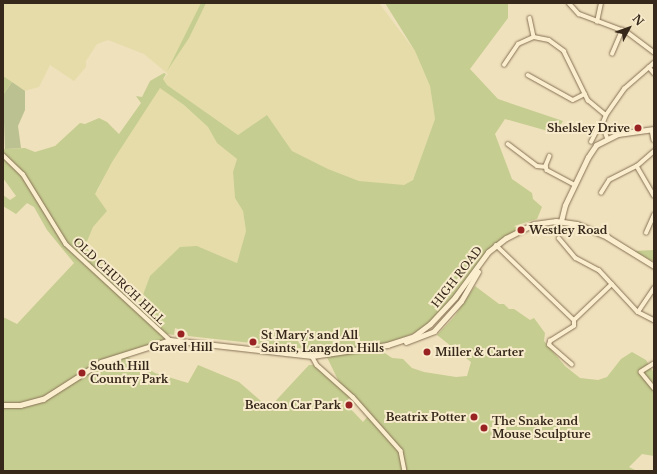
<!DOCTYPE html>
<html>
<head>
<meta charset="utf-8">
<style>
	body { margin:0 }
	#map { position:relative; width:657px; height:474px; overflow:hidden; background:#efe1bc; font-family:"Libre Baskerville",serif }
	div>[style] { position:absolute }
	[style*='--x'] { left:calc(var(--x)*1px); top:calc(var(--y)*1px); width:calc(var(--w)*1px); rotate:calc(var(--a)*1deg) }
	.farmland>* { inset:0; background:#e5dca9 }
	.green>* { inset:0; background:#c5cd90 }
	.cemetery>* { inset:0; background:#bbc190 }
	.roads { filter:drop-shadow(0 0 1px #877055) drop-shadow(0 0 1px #877055) }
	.street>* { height:3.5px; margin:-1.75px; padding:0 1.75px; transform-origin:1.75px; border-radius:1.75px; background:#faeecf }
	.secondary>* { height:5px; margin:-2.5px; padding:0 2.5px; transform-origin:2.5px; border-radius:2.5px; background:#faeecf }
	.dots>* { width:11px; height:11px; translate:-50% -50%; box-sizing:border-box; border:2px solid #f7ebcb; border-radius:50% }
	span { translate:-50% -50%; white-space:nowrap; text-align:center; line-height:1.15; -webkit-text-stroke:4px #f7ebcb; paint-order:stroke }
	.poi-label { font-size:11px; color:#36281a; font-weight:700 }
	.right { translate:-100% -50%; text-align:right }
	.left { translate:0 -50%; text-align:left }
	.street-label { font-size:11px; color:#36281a }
	.frame { position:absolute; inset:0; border:4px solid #36281a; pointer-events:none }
	.north { position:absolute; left:609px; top:8px; width:40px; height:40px; -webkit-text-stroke:3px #f7ebcb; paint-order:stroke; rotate:49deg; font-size:11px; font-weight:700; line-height:16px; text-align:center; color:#36281a }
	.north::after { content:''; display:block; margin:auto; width:14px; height:18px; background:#36281a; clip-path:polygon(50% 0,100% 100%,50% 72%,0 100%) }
</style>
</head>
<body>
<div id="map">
	<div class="farmland">
		<div style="clip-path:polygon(3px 3px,379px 3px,415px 51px,430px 86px,435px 119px,413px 180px,404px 185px,379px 184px,359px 181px,328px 169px,292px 151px,267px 115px,238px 135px,167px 85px,163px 79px,168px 74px,144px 54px,108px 40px,97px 44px,86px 61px,86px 67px,74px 81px,50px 65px,39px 87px,24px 91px,3px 76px)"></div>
		<div style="clip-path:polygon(160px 87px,184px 105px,208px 127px,217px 143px,237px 159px,233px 172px,235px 198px,243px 211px,246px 231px,237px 263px,197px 246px,150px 276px,141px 300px,134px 303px,85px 245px,93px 227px,107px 211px,92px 193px,98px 190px,111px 162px)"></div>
	</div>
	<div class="green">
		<div style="clip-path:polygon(201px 3px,206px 3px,189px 38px,167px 71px)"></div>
		<div style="clip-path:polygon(evenodd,385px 3px,508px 3px,508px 18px,470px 69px,498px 99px,563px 121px,555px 133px,505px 119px,495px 134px,512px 179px,532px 193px,533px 199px,542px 207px,537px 219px,514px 226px,520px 229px,496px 245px,455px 297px,421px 331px,376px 347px,392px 358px,403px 359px,412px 368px,424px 372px,456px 377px,467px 376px,471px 362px,437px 335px,454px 317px,475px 286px,499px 304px,504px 304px,509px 309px,514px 309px,530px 320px,534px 318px,545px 333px,544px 341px,565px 366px,580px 378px,598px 380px,607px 377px,621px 359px,632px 352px,646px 360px,654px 373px,654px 456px,642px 454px,629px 467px,637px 471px,3px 471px,3px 317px,17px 324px,74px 263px,47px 230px,34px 207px,27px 203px,16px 214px,3px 206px,3px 195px,10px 200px,16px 196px,3px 178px,3px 149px,25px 148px,35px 152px,55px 146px,80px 123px,85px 124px,99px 118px,107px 122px,119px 134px,141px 103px,136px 96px,142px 97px,150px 81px,164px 73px,166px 74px,163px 79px,167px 85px,238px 135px,267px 115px,292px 151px,328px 169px,359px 181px,404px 185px,413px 180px,435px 119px,430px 86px,415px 51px,385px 3px,160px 88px,184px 105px,208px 127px,217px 143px,237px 159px,233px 172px,235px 198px,243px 211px,246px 231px,237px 263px,197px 246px,180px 247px,150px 276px,141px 300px,134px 303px,85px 246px,93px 227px,107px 211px,95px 194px,112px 162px,160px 88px,385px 3px,175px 328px,187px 332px,188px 336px,307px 349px,322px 347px,340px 384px,369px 415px,363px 422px,345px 403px,351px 396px,317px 365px,309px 365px,269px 408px,239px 382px,198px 365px,188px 383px,155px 373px,124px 355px,165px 340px,168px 334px,174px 335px,175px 328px)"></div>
		<div style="clip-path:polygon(3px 76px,12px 82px,3px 95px)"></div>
		<div style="clip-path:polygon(654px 250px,654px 262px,634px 251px)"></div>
	</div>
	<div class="cemetery">
		<div style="clip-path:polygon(12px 82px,25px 91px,25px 110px,18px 126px,21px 148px,5px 149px,3px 95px)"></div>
	</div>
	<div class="roads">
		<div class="street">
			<div style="--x:569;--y:3;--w:15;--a:48"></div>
			<div style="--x:579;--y:14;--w:51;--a:20.6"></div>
			<div style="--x:627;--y:32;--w:34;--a:37"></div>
			<div style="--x:530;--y:18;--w:19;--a:78"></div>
			<div style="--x:534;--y:37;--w:15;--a:11"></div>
			<div style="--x:549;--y:40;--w:19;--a:36"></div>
			<div style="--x:564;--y:51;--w:55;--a:63.9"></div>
			<div style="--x:588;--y:100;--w:23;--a:40"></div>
			<div style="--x:597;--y:22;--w:19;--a:-78"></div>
			<div style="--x:612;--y:54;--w:26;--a:-67"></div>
			<div style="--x:504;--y:65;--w:25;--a:-56"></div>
			<div style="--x:518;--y:44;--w:17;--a:-24"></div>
			<div style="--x:649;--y:67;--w:8;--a:50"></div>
			<div style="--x:528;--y:75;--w:51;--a:29.1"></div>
			<div style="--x:573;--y:100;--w:13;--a:-27"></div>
			<div style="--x:652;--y:130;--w:10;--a:79"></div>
			<div style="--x:607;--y:138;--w:14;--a:-111"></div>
			<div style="--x:602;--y:125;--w:11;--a:-68"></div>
			<div style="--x:606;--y:115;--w:32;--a:-55"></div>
			<div style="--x:624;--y:89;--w:40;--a:-41"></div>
			<div style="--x:591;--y:142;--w:13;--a:-63"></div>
			<div style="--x:597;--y:130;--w:6;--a:-31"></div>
			<div style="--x:508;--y:144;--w:36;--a:37"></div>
			<div style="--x:537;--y:166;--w:9;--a:6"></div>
			<div style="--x:3;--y:155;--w:28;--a:44"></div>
			<div style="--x:23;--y:174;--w:82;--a:58.4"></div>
			<div style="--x:66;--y:244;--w:142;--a:42.7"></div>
			<div style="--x:550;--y:156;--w:11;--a:112"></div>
			<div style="--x:546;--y:166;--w:4;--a:76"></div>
			<div style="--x:547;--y:170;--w:32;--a:28"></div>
			<div style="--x:637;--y:166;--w:34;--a:60"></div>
			<div style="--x:601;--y:193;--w:15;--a:-58"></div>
			<div style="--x:609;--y:180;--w:31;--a:-27"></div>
			<div style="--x:637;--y:166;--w:23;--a:-41"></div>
			<div style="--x:646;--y:233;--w:20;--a:-66"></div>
			<div style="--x:559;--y:238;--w:26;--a:50"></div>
			<div style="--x:576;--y:258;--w:26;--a:28"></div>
			<div style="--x:599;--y:270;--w:57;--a:47.1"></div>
			<div style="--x:638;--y:312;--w:18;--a:27"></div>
			<div style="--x:496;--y:245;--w:108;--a:43.9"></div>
			<div style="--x:638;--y:312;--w:29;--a:-56"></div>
			<div style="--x:312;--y:356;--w:10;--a:61"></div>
			<div style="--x:317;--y:365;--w:48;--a:41.6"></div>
			<div style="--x:353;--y:397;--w:72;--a:48.4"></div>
			<div style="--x:401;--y:451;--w:20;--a:79"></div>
			<div style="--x:654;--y:364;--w:15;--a:148"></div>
			<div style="--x:641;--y:372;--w:21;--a:51"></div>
			<div style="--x:572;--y:365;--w:30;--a:-139"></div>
			<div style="--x:549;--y:345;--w:4;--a:-76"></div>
			<div style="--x:550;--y:341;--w:28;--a:-32"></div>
			<div style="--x:574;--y:326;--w:6;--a:-90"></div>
			<div style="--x:574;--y:320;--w:52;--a:-43.5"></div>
		</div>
		<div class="secondary">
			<div style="--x:561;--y:221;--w:16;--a:-76"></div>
			<div style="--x:565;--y:205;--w:53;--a:-64.4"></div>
			<div style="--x:588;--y:157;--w:14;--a:-56"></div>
			<div style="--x:596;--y:145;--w:25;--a:-27"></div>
			<div style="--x:618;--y:134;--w:36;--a:-8"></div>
			<div style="--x:406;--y:342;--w:30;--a:-21"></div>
			<div style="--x:434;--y:331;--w:40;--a:-48"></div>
			<div style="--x:461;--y:301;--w:34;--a:-60"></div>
			<div style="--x:3;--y:405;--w:17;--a:0"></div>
			<div style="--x:20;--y:405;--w:24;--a:-15"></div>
			<div style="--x:43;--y:399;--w:69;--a:-32.5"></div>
			<div style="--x:101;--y:362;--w:72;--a:-17.7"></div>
			<div style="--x:170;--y:340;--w:143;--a:6.4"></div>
			<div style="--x:312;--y:356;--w:76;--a:-8.3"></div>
			<div style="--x:387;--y:345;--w:28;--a:-18"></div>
			<div style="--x:414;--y:336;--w:20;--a:-37"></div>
			<div style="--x:430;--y:324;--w:37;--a:-47"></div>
			<div style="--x:455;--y:297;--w:56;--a:-53.7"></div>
			<div style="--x:488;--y:252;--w:23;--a:-38"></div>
			<div style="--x:506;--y:238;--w:31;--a:-27"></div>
			<div style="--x:534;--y:224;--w:22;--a:-8"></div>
			<div style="--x:556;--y:221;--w:21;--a:8"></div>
			<div style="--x:577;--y:224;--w:33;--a:23"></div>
			<div style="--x:607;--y:237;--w:55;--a:31.7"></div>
		</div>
	</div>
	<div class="dots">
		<div style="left:638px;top:128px;background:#992322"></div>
		<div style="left:521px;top:230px;background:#992322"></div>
		<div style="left:181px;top:334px;background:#992322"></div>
		<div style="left:253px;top:342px;background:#992322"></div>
		<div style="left:427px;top:352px;background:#992322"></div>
		<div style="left:82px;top:373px;background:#992322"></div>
		<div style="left:349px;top:405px;background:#992322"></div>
		<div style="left:474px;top:417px;background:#992322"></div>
		<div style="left:484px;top:428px;background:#992322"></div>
	</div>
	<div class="poi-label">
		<span class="right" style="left:630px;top:128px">Shelsley Drive</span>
		<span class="left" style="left:529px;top:230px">Westley Road</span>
		<span class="left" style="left:261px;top:342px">St Mary's and All<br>Saints, Langdon Hills</span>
		<span style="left:181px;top:347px">Gravel Hill</span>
		<span class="left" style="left:435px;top:352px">Miller &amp; Carter</span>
		<span class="left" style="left:90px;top:373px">South Hill<br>Country Park</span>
		<span class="right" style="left:341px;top:405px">Beacon Car Park</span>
		<span class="right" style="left:466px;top:417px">Beatrix Potter</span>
		<span class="left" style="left:492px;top:428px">The Snake and<br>Mouse Sculpture</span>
	</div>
	<div class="street-label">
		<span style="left:457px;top:277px;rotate:-52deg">HIGH ROAD</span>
		<span style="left:119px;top:281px;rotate:43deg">OLD CHURCH HILL</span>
	</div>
	<div class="frame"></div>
	<div class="north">N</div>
</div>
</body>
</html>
